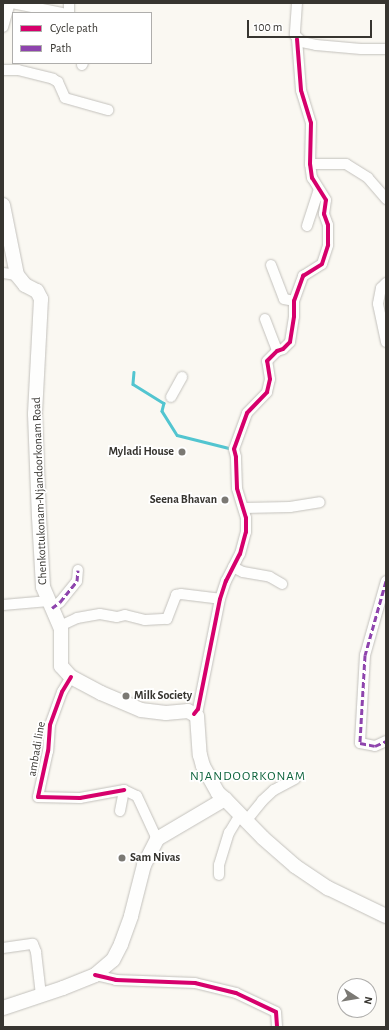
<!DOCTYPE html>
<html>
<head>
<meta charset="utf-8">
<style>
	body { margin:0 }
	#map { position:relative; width:389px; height:1030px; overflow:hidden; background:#faf8f2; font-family:"Alegreya Sans",sans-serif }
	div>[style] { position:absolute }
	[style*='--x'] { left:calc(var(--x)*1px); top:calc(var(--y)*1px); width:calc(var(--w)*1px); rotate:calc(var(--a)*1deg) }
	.stream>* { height:2.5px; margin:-1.25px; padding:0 1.25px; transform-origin:1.25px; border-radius:1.25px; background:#52c5d0 }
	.roads { filter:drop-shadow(0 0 1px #c3c1bc) drop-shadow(0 0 1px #c3c1bc) }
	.street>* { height:10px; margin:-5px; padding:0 5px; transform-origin:5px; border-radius:5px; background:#fefefd }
	.secondary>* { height:14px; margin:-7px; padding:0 7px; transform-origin:7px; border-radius:7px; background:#fefefd }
	.quiet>* { height:3px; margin-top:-1.5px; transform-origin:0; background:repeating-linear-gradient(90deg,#8e44ad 0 6px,transparent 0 9px) }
	.cycleway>* { height:4px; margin:-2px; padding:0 2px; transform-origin:2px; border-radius:2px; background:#d6006c }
	.dots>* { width:11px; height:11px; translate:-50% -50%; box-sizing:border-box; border:2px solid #fff; border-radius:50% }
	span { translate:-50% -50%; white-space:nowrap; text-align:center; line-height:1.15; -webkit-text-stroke:3.5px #fff; paint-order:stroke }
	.poi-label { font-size:12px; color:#373530; font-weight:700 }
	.right { translate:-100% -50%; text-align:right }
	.left { translate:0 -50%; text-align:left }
	.street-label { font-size:12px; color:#373530 }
	.neighbourhood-label { font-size:13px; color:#0d643d; letter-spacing:1px }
	.frame { position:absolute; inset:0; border:4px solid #373530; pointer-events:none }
	.legend { position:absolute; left:12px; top:12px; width:140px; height:52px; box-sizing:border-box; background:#fff; border:1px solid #afaeac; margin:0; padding:5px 7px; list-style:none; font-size:12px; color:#373530 }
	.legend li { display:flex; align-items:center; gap:8px; height:20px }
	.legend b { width:20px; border:1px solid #afaeac }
	.north { position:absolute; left:337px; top:978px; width:40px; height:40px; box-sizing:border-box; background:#fff; border:1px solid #afaeac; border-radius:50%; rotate:102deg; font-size:11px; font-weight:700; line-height:16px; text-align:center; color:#373530 }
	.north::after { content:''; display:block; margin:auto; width:14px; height:18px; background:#7b7974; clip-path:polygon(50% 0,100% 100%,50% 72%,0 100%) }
	.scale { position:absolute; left:247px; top:20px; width:125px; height:18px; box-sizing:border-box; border:2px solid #373530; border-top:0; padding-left:5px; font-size:12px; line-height:14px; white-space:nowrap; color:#373530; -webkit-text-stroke:3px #fff; paint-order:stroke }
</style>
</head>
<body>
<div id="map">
	<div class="stream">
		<div style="--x:134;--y:372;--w:12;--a:95"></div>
		<div style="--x:133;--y:384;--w:36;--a:32"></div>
		<div style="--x:164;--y:403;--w:8;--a:104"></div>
		<div style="--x:162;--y:411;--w:28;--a:58"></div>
		<div style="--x:177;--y:435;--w:54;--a:14"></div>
	</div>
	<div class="roads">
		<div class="street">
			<div style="--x:12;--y:3;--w:51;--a:11.3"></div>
			<div style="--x:297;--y:3;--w:32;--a:94"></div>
			<div style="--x:295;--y:35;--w:10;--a:45"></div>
			<div style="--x:302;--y:42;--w:14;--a:12"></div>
			<div style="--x:316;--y:45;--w:45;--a:5.1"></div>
			<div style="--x:361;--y:49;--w:25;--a:0"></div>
			<div style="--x:69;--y:13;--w:10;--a:-90"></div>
			<div style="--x:3;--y:27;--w:25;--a:-74"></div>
			<div style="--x:82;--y:65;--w:2;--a:-63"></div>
			<div style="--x:3;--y:70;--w:15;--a:0"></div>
			<div style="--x:18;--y:70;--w:36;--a:14"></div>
			<div style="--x:53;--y:79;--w:6;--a:31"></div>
			<div style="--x:58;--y:82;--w:17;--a:66"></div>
			<div style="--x:65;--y:98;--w:45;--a:15.6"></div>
			<div style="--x:310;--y:164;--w:36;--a:0"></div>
			<div style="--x:346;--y:164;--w:26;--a:32"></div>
			<div style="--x:368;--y:178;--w:28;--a:49"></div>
			<div style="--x:307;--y:226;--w:38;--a:-72"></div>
			<div style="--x:271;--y:265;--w:36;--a:69"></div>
			<div style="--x:284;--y:299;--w:10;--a:11"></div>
			<div style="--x:3;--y:273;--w:14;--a:8"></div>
			<div style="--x:386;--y:283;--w:7;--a:135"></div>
			<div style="--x:381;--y:288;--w:16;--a:101"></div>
			<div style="--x:378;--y:304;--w:39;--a:78"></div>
			<div style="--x:265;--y:319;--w:34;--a:69"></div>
			<div style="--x:171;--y:397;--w:23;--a:-61"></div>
			<div style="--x:244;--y:508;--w:46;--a:-1.2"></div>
			<div style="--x:290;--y:507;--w:30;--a:-9"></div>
			<div style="--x:233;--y:567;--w:11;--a:27"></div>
			<div style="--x:243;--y:572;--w:27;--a:10"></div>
			<div style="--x:270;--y:577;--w:14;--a:30"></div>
			<div style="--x:386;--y:581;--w:77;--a:105.8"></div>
			<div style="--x:365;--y:655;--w:88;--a:93.3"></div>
			<div style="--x:360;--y:743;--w:15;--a:11"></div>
			<div style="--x:375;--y:746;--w:12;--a:-24"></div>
			<div style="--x:3;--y:605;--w:46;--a:-5"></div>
			<div style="--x:52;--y:608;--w:10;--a:-37"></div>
			<div style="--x:60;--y:602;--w:27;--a:-51"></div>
			<div style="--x:77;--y:581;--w:11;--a:-85"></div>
			<div style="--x:60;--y:626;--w:19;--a:-25"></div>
			<div style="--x:77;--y:618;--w:23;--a:-10"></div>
			<div style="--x:100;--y:614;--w:17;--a:10"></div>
			<div style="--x:117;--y:617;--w:8;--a:-14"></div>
			<div style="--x:125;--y:615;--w:21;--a:14"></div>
			<div style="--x:145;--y:620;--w:22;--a:-3"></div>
			<div style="--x:167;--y:619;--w:26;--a:-69"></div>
			<div style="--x:176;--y:595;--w:5;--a:-11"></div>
			<div style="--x:181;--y:594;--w:39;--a:7"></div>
			<div style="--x:71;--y:677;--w:17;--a:121"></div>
			<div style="--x:62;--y:692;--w:35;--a:110"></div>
			<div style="--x:50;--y:725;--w:26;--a:94"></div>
			<div style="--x:48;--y:751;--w:47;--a:102.3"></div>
			<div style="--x:38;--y:797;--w:42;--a:1.4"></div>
			<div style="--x:80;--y:798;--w:45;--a:-10.3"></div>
			<div style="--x:194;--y:714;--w:6;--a:-51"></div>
			<div style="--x:198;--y:709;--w:112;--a:-78.7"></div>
			<div style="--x:220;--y:599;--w:19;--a:-72"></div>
			<div style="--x:226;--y:581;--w:30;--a:-63"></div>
			<div style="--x:240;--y:554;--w:23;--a:-75"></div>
			<div style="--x:246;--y:532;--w:14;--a:-90"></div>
			<div style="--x:246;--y:518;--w:31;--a:-107"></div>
			<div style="--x:237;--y:488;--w:31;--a:-92"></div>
			<div style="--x:236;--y:457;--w:8;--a:-104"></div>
			<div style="--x:234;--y:449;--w:38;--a:-70"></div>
			<div style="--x:247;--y:413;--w:29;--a:-46"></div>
			<div style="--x:267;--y:392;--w:13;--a:-77"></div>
			<div style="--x:270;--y:379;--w:18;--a:-99"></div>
			<div style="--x:267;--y:361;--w:14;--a:-45"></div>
			<div style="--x:277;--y:351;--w:6;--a:-18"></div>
			<div style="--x:283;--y:349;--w:10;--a:-45"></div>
			<div style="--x:290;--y:342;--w:26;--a:-81"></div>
			<div style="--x:294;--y:316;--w:15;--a:-90"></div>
			<div style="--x:294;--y:301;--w:27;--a:-70"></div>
			<div style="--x:303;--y:276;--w:22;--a:-32"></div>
			<div style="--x:322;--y:264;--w:20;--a:-72"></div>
			<div style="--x:328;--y:245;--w:20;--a:-90"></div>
			<div style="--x:328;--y:225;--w:12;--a:-110"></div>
			<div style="--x:324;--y:214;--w:14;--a:-82"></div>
			<div style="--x:326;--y:200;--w:26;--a:-122"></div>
			<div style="--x:312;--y:178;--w:14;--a:-98"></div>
			<div style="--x:310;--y:164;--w:41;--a:-88.6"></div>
			<div style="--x:311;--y:123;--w:34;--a:-107"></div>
			<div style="--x:301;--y:90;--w:51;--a:-94.5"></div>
			<div style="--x:120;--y:811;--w:21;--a:-79"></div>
			<div style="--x:124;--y:790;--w:14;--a:25"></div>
			<div style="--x:137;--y:796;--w:47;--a:65.1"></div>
			<div style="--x:246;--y:821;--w:26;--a:-51"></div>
			<div style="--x:262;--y:801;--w:16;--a:-43"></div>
			<div style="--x:274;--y:790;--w:24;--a:-28"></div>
			<div style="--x:219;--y:875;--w:10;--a:-90"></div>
			<div style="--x:219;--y:865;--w:34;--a:-73"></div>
			<div style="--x:229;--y:833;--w:21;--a:-59"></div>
			<div style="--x:3;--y:948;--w:30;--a:-8"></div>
			<div style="--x:33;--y:944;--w:9;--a:69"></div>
			<div style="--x:36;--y:952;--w:43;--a:83.4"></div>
			<div style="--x:95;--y:975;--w:22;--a:13"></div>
			<div style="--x:116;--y:980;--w:79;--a:2.2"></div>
			<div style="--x:195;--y:983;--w:42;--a:13.7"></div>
			<div style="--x:236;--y:993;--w:44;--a:25.4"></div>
			<div style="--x:276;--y:1012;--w:15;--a:86"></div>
		</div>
		<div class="secondary">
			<div style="--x:3;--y:205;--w:71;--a:78.7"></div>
			<div style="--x:17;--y:275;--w:13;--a:51"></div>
			<div style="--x:25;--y:285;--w:13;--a:27"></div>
			<div style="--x:37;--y:291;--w:9;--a:63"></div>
			<div style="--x:41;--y:299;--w:115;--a:93"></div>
			<div style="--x:35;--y:414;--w:103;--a:87.8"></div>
			<div style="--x:39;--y:517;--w:70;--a:86.7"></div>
			<div style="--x:43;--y:587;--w:46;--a:66.8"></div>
			<div style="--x:61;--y:629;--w:37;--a:90"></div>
			<div style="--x:61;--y:666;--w:15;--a:48"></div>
			<div style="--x:71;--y:677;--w:34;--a:28"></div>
			<div style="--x:101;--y:693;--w:43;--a:23"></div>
			<div style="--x:141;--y:710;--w:25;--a:7"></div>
			<div style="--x:166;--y:713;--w:22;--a:-5"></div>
			<div style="--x:188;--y:711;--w:10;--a:29"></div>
			<div style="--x:197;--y:716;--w:39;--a:86"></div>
			<div style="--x:200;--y:755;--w:11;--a:75"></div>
			<div style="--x:203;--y:766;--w:31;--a:61"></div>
			<div style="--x:218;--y:793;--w:9;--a:41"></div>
			<div style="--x:225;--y:799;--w:54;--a:45.7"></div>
			<div style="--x:263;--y:838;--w:43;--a:41.2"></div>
			<div style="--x:295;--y:866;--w:40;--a:34"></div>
			<div style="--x:328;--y:888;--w:64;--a:25.8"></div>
			<div style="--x:3;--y:1008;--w:63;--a:-18.4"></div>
			<div style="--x:63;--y:988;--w:35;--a:-22"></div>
			<div style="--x:95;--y:975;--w:23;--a:-40"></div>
			<div style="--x:113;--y:960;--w:18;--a:-63"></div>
			<div style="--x:121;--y:944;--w:30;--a:-70"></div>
			<div style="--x:131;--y:916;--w:53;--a:-75.7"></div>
			<div style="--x:144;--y:865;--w:29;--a:-63"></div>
			<div style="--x:157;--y:839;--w:79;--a:-30.5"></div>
		</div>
	</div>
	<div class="quiet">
		<div style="--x:386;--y:581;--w:77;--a:105.8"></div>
		<div style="--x:365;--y:655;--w:88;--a:93.3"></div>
		<div style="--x:360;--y:743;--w:15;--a:11"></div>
		<div style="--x:375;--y:746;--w:12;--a:-24"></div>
		<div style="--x:52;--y:608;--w:10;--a:-37"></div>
		<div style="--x:60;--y:602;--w:27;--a:-51"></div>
		<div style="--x:77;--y:581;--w:11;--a:-85"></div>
	</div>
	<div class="cycleway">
		<div style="--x:71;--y:677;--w:17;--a:121"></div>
		<div style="--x:62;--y:692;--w:35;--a:110"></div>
		<div style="--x:50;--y:725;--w:26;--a:94"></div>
		<div style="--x:48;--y:751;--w:47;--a:102.3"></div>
		<div style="--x:38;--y:797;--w:42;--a:1.4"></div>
		<div style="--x:80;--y:798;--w:45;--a:-10.3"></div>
		<div style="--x:194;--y:714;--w:6;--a:-51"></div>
		<div style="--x:198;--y:709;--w:112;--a:-78.7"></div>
		<div style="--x:220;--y:599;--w:19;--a:-72"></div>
		<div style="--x:226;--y:581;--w:30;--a:-63"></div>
		<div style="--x:240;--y:554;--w:23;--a:-75"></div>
		<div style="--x:246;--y:532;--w:14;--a:-90"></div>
		<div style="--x:246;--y:518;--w:31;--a:-107"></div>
		<div style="--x:237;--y:488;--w:31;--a:-92"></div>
		<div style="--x:236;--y:457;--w:8;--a:-104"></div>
		<div style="--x:234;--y:449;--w:38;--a:-70"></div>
		<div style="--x:247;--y:413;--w:29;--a:-46"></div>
		<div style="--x:267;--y:392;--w:13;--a:-77"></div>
		<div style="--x:270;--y:379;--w:18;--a:-99"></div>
		<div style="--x:267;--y:361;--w:14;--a:-45"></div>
		<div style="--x:277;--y:351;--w:6;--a:-18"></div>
		<div style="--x:283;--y:349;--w:10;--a:-45"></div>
		<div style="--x:290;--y:342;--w:26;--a:-81"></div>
		<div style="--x:294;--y:316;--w:15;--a:-90"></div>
		<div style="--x:294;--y:301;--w:27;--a:-70"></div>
		<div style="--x:303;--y:276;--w:22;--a:-32"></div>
		<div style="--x:322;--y:264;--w:20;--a:-72"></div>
		<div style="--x:328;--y:245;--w:20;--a:-90"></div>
		<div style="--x:328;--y:225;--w:12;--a:-110"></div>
		<div style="--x:324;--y:214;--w:14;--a:-82"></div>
		<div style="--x:326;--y:200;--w:26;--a:-122"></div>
		<div style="--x:312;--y:178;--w:14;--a:-98"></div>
		<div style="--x:310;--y:164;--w:41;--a:-88.6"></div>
		<div style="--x:311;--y:123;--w:34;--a:-107"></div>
		<div style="--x:301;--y:90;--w:51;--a:-94.5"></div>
		<div style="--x:95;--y:975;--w:22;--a:13"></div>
		<div style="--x:116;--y:980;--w:79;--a:2.2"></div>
		<div style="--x:195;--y:983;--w:42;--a:13.7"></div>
		<div style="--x:236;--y:993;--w:44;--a:25.4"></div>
		<div style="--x:276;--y:1012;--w:15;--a:86"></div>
	</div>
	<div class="dots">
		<div style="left:182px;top:452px;background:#7b7974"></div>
		<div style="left:225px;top:500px;background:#7b7974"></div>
		<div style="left:126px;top:696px;background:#7b7974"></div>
		<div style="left:122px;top:858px;background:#7b7974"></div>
	</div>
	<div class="poi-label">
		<span class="right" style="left:174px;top:452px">Myladi House</span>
		<span class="right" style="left:217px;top:500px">Seena Bhavan</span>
		<span class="left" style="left:134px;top:696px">Milk Society</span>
		<span class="left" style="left:130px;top:858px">Sam Nivas</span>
	</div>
	<div class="street-label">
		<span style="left:40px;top:491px;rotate:-92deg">Chenkottukonam-Njandoorkonam Road</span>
		<span style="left:37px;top:749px;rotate:-80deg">ambadi line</span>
	</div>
	<div class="neighbourhood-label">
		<span style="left:248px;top:777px">NJANDOORKONAM</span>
	</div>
	<div class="frame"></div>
	<ul class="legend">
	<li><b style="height:5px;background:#d6006c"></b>Cycle path</li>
	<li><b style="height:5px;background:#8e44ad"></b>Path</li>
	</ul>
	<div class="north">N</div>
	<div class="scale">100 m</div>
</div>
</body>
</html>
